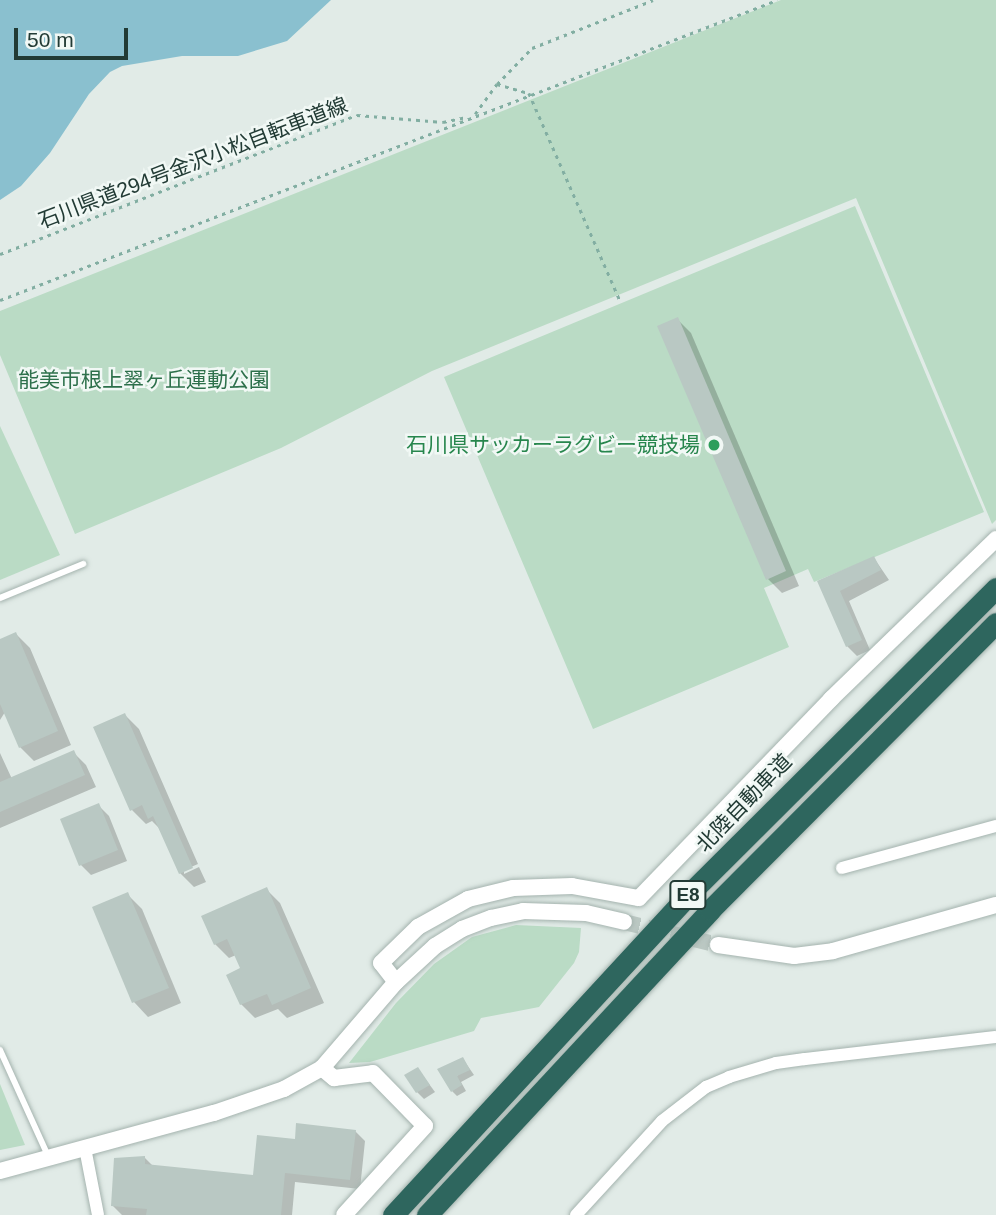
<!DOCTYPE html>
<html>
<head>
<meta charset="utf-8">
<style>
	body { margin:0 }
	#map { position:relative; width:996px; height:1215px; overflow:hidden; background:#e1ebe7; font-family:Arial,"Noto Sans JP",sans-serif }
	div>[style] { position:absolute }
	[style*='--x'] { left:calc(var(--x)*1px); top:calc(var(--y)*1px); width:calc(var(--w)*1px); rotate:calc(var(--a)*1deg) }
	.green>* { inset:0; background:#badbc5 }
	.water>* { inset:0; background:#8ac0cf }
	.shadow>* { inset:0; background:#0003 }
	.building>* { inset:0; background:#b9c8c3 }
	.tertiary-tunnel>* { height:16px; margin-top:-8px; transform-origin:0; background:repeating-linear-gradient(90deg,#bbc8c3 0 16px,transparent 0 24px) }
	.path>* { height:2.5px; margin-top:-1.25px; transform-origin:0; background:repeating-linear-gradient(90deg,#82aea2 0 3.5px,transparent 0 8.5px) }
	.roads { filter:drop-shadow(0 0 2px #a4b3ae) drop-shadow(0 0 2px #a4b3ae) }
	.service>* { height:6px; margin:-3px; padding:0 3px; transform-origin:3px; border-radius:3px; background:#fff }
	.minor>* { height:12px; margin:-6px; padding:0 6px; transform-origin:6px; border-radius:6px; background:#fff }
	.tertiary>* { height:16px; margin:-8px; padding:0 8px; transform-origin:8px; border-radius:8px; background:#fff }
	.motorway>* { height:21px; margin:-10.5px; padding:0 10.5px; transform-origin:10.5px; border-radius:10.5px; background:#2e665e }
	.dots>* { width:19px; height:19px; translate:-50% -50%; box-sizing:border-box; border:4px solid #f1f8f5; border-radius:50% }
	span { translate:-50% -50%; white-space:nowrap; text-align:center; line-height:1.15; -webkit-text-stroke:5px #f1f8f5; paint-order:stroke }
	.shield-label span { padding:2px 5px; background:#f1f8f5; border:2px solid; border-radius:5px; -webkit-text-stroke-width:0 }
	.shield-label { font-size:19px; color:#223b35; font-weight:700 }
	.street-label { font-size:21px; color:#223b35 }
	.park-label { font-size:21px; color:#2d704b }
	.leisure-label { font-size:21px; color:#27864d }
	.right { translate:-100% -50%; text-align:right }
	.scale { position:absolute; left:14px; top:28px; width:114px; height:32px; box-sizing:border-box; border:4px solid #223b35; border-top:0; padding-left:9px; font-size:21px; line-height:24px; white-space:nowrap; color:#223b35; -webkit-text-stroke:5px #f1f8f5; paint-order:stroke }
</style>
</head>
<body>
<div id="map">
	<div class="green">
		<div style="clip-path:polygon(781px 0,996px 0,996px 520px,992px 524px,856px 198px,432px 371px,281px 448px,75px 534px,0 355px,0 311px)"></div>
		<div style="clip-path:polygon(855px 206px,984px 512px,814px 582px,808px 569px,764px 588px,789px 647px,593px 729px,444px 377px)"></div>
		<div style="clip-path:polygon(0 426px,60px 555px,0 580px)"></div>
		<div style="clip-path:polygon(516px 925px,581px 928px,579px 952px,574px 963px,539px 1007px,481px 1018px,474px 1031px,370px 1062px,349px 1063px,396px 1003px,434px 964px,472px 937px)"></div>
		<div style="clip-path:polygon(0 1084px,25px 1145px,0 1150px)"></div>
	</div>
	<div class="water">
		<div style="clip-path:polygon(0 0,331px 0,287px 41px,238px 56px,182px 56px,122px 66px,110px 72px,89px 94px,50px 153px,21px 186px,0 200px)"></div>
	</div>
	<div class="shadow">
		<div style="clip-path:polygon(677px 319px,691px 333px,799px 586px,782px 593px,768px 579px)"></div>
		<div style="clip-path:polygon(874px 558px,889px 580px,849px 601px,870px 650px,857px 656px,847px 646px,819px 581px)"></div>
		<div style="clip-path:polygon(16px 634px,30px 648px,71px 745px,34px 761px,20px 747px,5px 712px,0 720px,0 641px)"></div>
		<div style="clip-path:polygon(125px 715px,139px 729px,198px 864px,184px 870px,184px 874px,199px 867px,206px 882px,194px 887px,180px 873px,161px 830px,152px 821px,146px 824px,132px 810px)"></div>
		<div style="clip-path:polygon(73px 752px,86px 765px,96px 787px,0 828px,0 753px,12px 779px)"></div>
		<div style="clip-path:polygon(98px 805px,109px 816px,127px 861px,91px 875px,81px 865px)"></div>
		<div style="clip-path:polygon(266px 889px,280px 903px,324px 1003px,287px 1018px,278px 1009px,255px 1018px,241px 1004px,243px 969px,236px 955px,229px 958px,215px 944px)"></div>
		<div style="clip-path:polygon(128px 895px,142px 909px,181px 1003px,148px 1017px,134px 1002px,94px 908px)"></div>
		<div style="clip-path:polygon(463px 1059px,474px 1075px,461px 1082px,466px 1091px,457px 1096px,452px 1091px)"></div>
		<div style="clip-path:polygon(418px 1069px,435px 1092px,424px 1099px,417px 1092px)"></div>
		<div style="clip-path:polygon(355px 1131px,365px 1141px,360px 1189px,295px 1182px,292px 1215px,122px 1215px,112px 1205px,145px 1158px,154px 1167px,254px 1177px,296px 1141px)"></div>
	</div>
	<div class="building">
		<div style="clip-path:polygon(678px 317px,786px 571px,766px 580px,657px 326px)"></div>
		<div style="clip-path:polygon(874px 556px,881px 570px,840px 591px,862px 640px,846px 647px,817px 581px)"></div>
		<div style="clip-path:polygon(16px 632px,58px 731px,19px 748px,0 704px,0 639px)"></div>
		<div style="clip-path:polygon(125px 713px,193px 868px,179px 874px,153px 816px,148px 819px,142px 805px,130px 811px,93px 727px)"></div>
		<div style="clip-path:polygon(74px 750px,85px 775px,0 812px,0 782px)"></div>
		<div style="clip-path:polygon(99px 803px,118px 850px,79px 866px,60px 819px)"></div>
		<div style="clip-path:polygon(267px 887px,311px 988px,272px 1005px,267px 994px,240px 1005px,226px 975px,240px 968px,227px 939px,214px 945px,201px 916px)"></div>
		<div style="clip-path:polygon(128px 892px,169px 988px,132px 1003px,92px 907px)"></div>
		<div style="clip-path:polygon(463px 1057px,470px 1070px,457px 1076px,462px 1085px,451px 1092px,437px 1069px)"></div>
		<div style="clip-path:polygon(418px 1067px,430px 1085px,416px 1093px,404px 1075px)"></div>
		<div style="clip-path:polygon(296px 1123px,356px 1130px,350px 1180px,285px 1173px,281px 1215px,146px 1215px,147px 1209px,111px 1206px,114px 1158px,145px 1156px,145px 1164px,253px 1175px,257px 1135px,295px 1139px)"></div>
	</div>
	<div class="tertiary-tunnel">
		<div style="--x:624;--y:922;--w:97;--a:13.7"></div>
	</div>
	<div class="path">
		<div style="--x:497;--y:84;--w:33;--a:16"></div>
		<div style="--x:529;--y:93;--w:229;--a:66.3"></div>
		<div style="--x:475;--y:114;--w:37;--a:-54"></div>
		<div style="--x:497;--y:84;--w:50;--a:-45.8"></div>
		<div style="--x:532;--y:48;--w:130;--a:-21.6"></div>
		<div style="--x:0;--y:254;--w:383;--a:-21.3"></div>
		<div style="--x:357;--y:115;--w:86;--a:4.7"></div>
		<div style="--x:443;--y:122;--w:24;--a:-12"></div>
		<div style="--x:0;--y:300;--w:833;--a:-21.11"></div>
	</div>
	<div class="roads">
		<div class="service">
			<div style="--x:0;--y:598;--w:90;--a:-22.3"></div>
			<div style="--x:0;--y:1050;--w:116;--a:65.6"></div>
		</div>
		<div class="minor">
			<div style="--x:842;--y:868;--w:160;--a:-15.3"></div>
			<div style="--x:85;--y:1148;--w:68;--a:79"></div>
			<div style="--x:576;--y:1215;--w:127;--a:-47.5"></div>
			<div style="--x:662;--y:1121;--w:56;--a:-37.7"></div>
			<div style="--x:706;--y:1087;--w:25;--a:-23"></div>
			<div style="--x:729;--y:1077;--w:49;--a:-16.6"></div>
			<div style="--x:776;--y:1063;--w:29;--a:-8"></div>
			<div style="--x:805;--y:1059;--w:192;--a:-6.6"></div>
		</div>
		<div class="tertiary">
			<div style="--x:718;--y:945;--w:77;--a:8.2"></div>
			<div style="--x:794;--y:956;--w:39;--a:-7"></div>
			<div style="--x:833;--y:951;--w:169;--a:-15.8"></div>
			<div style="--x:396;--y:982;--w:24;--a:-128"></div>
			<div style="--x:381;--y:963;--w:52;--a:-44.2"></div>
			<div style="--x:418;--y:927;--w:57;--a:-29.2"></div>
			<div style="--x:468;--y:899;--w:46;--a:-13.7"></div>
			<div style="--x:513;--y:888;--w:59;--a:-1.9"></div>
			<div style="--x:572;--y:886;--w:68;--a:10.2"></div>
			<div style="--x:639;--y:898;--w:277;--a:-46"></div>
			<div style="--x:831;--y:699;--w:230;--a:-44.1"></div>
			<div style="--x:322;--y:1068;--w:16;--a:40"></div>
			<div style="--x:334;--y:1078;--w:39;--a:-7"></div>
			<div style="--x:373;--y:1073;--w:74;--a:45.5"></div>
			<div style="--x:425;--y:1126;--w:120;--a:132.3"></div>
			<div style="--x:0;--y:1171;--w:222;--a:-15.2"></div>
			<div style="--x:214;--y:1113;--w:74;--a:-18.9"></div>
			<div style="--x:284;--y:1089;--w:43;--a:-28.9"></div>
			<div style="--x:322;--y:1068;--w:113;--a:-49.3"></div>
			<div style="--x:396;--y:982;--w:53;--a:-42.7"></div>
			<div style="--x:435;--y:946;--w:32;--a:-32"></div>
			<div style="--x:462;--y:929;--w:31;--a:-21"></div>
			<div style="--x:491;--y:918;--w:33;--a:-12"></div>
			<div style="--x:523;--y:911;--w:63;--a:1.8"></div>
			<div style="--x:586;--y:913;--w:39;--a:13"></div>
		</div>
		<div class="motorway">
			<div style="--x:393;--y:1215;--w:438;--a:-47.3"></div>
			<div style="--x:690;--y:893;--w:432;--a:-44.9"></div>
			<div style="--x:427;--y:1215;--w:416;--a:-47.1"></div>
			<div style="--x:710;--y:910;--w:405;--a:-45.1"></div>
		</div>
	</div>
	<div class="dots">
		<div style="left:714px;top:445px;background:#2e9e5b"></div>
	</div>
	<div class="shield-label">
		<span style="left:688px;top:895px">E8</span>
	</div>
	<div class="street-label">
		<span style="left:193px;top:163px;rotate:-21deg">石川県道294号金沢小松自転車道線</span>
		<span style="left:744px;top:803px;rotate:-46deg">北陸自動車道</span>
	</div>
	<div class="park-label">
		<span style="left:144px;top:380px">能美市根上翠ヶ丘運動公園</span>
	</div>
	<div class="leisure-label">
		<span class="right" style="left:700px;top:445px">石川県サッカーラグビー競技場</span>
	</div>
	<div class="scale">50 m</div>
</div>
</body>
</html>
